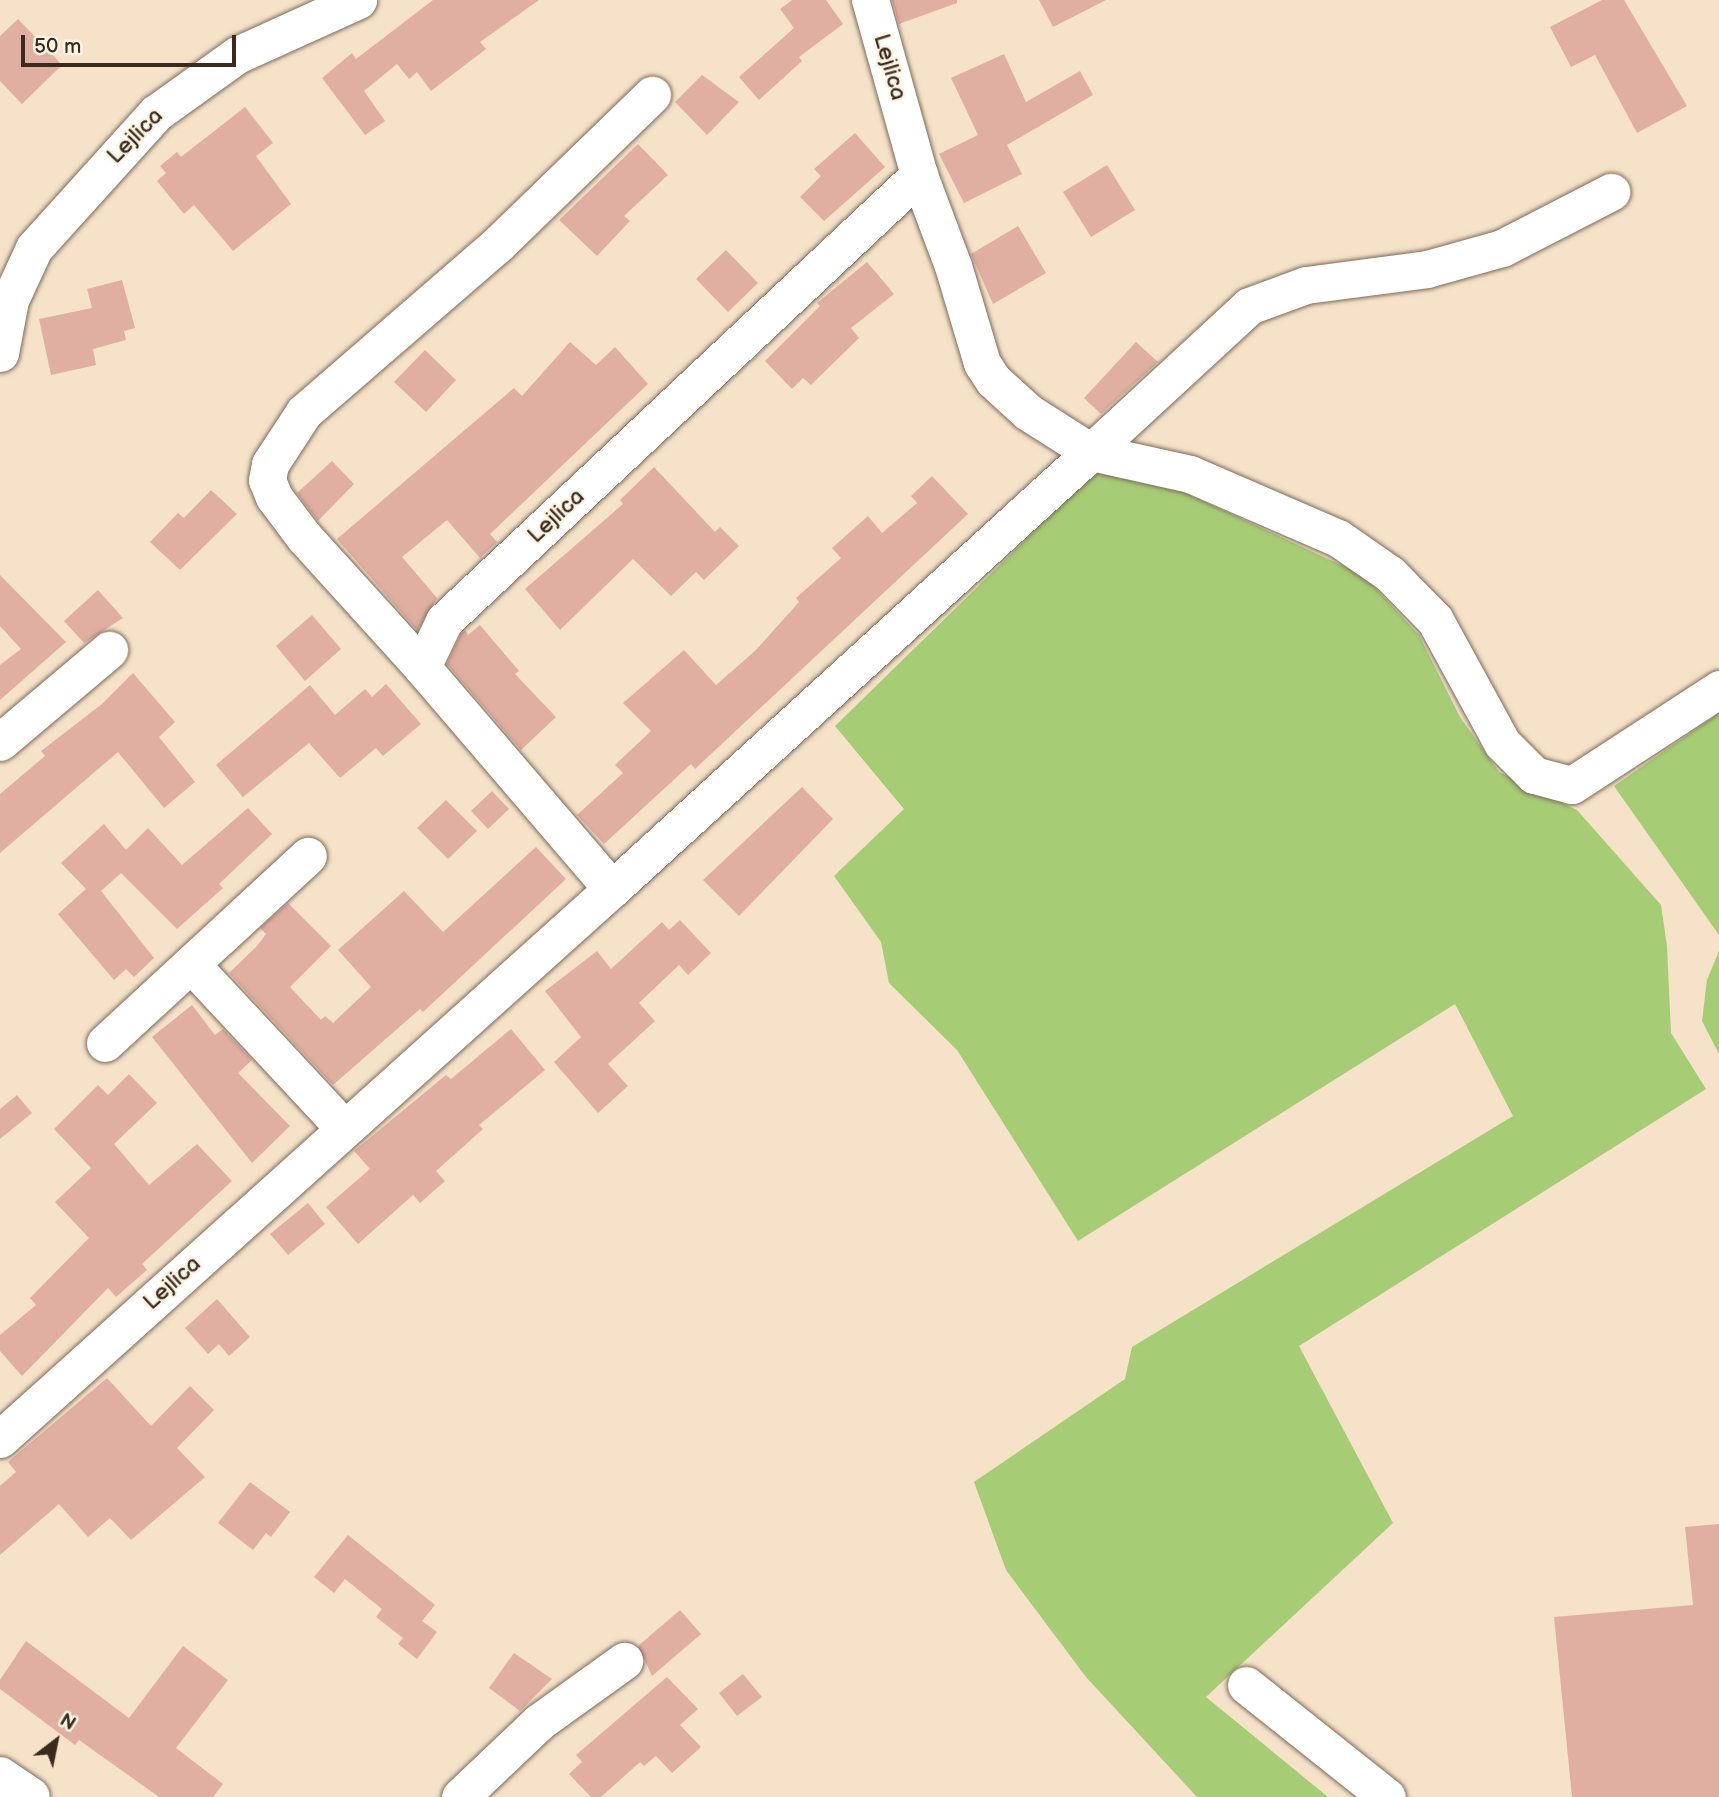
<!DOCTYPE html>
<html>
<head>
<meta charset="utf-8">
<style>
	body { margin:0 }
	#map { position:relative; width:1719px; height:1797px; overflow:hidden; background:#f6e2c9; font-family:"Balsamiq Sans",sans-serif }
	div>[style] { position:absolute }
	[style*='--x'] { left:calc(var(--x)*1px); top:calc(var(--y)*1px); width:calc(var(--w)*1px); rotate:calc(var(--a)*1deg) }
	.green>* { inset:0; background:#a7cc76 }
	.building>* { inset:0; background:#e1afa1 }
	.roads { filter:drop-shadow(0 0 2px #7c6a5a) drop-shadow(0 0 2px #7c6a5a) }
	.minor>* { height:37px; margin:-18.5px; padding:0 18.5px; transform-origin:18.5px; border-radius:18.5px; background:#fff }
	.major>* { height:38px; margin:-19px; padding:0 19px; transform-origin:19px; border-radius:19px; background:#fff }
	span { translate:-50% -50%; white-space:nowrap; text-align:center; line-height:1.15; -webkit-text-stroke:5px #fcf5e5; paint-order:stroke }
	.street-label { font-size:23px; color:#3b2a1e }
	.north { position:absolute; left:21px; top:1706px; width:70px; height:70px; -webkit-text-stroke:5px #fcf5e5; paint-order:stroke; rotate:32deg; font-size:19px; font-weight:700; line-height:28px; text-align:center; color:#3b2a1e }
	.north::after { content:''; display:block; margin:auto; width:24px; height:32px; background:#3b2a1e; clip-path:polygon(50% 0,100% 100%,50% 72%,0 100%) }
	.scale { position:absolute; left:21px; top:35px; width:215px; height:32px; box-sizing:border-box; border:4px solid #3b2a1e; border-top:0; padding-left:9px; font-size:21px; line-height:24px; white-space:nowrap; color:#3b2a1e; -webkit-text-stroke:5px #fcf5e5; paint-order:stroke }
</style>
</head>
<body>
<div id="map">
	<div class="green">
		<div style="clip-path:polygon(1101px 466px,1162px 482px,1363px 575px,1419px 635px,1460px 717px,1499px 772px,1577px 810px,1661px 905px,1667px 946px,1671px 1033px,1706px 1089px,1299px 1346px,1393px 1523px,1206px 1697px,1328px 1797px,1197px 1797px,1086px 1677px,1006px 1570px,974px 1482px,1125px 1379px,1132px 1347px,1513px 1116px,1455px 1004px,1078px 1241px,957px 1050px,889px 983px,881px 942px,834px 876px,904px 809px,835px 726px)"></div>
		<div style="clip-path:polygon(1719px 713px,1719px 935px,1614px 786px)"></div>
		<div style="clip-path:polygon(1719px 951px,1719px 1054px,1702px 1021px,1707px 980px)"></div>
	</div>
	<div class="building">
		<div style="clip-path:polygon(433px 0,539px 0,480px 42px,486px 49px,431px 91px,417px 72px,409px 79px,397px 64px,364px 91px,385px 121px,365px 135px,322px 78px,352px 53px,356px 59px)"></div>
		<div style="clip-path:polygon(792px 0,826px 0,843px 24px,799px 57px,802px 61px,759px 100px,739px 77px,794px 28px,780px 9px)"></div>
		<div style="clip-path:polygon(892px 0,957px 0,957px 3px,899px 24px)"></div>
		<div style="clip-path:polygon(1039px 0,1106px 0,1053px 27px)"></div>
		<div style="clip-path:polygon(1602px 0,1624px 0,1687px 106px,1637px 133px,1595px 55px,1571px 67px,1550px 27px)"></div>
		<div style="clip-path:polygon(18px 19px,62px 65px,22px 104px,0 81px,0 36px)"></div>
		<div style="clip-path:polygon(1004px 54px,1026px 102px,1080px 71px,1093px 95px,1007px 145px,1022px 174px,964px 203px,939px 154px,978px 135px,951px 78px)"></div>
		<div style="clip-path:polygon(702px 75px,739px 102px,707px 135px,675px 102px)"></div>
		<div style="clip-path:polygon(245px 107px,273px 143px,256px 156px,291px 204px,233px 251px,194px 205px,184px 214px,157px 181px,166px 173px,160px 166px,177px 152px,181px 157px)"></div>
		<div style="clip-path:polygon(855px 133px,885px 167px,824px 221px,800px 197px,821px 176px,814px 169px)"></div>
		<div style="clip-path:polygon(638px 144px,668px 175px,624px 216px,630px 221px,597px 256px,559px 220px)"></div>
		<div style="clip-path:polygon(1107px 165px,1135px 210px,1091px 237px,1063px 192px)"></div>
		<div style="clip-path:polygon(1018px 226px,1046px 273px,993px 304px,971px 254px)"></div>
		<div style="clip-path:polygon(726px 250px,758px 283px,728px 312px,696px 279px)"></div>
		<div style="clip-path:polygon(867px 262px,894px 294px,851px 328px,859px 338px,811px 385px,803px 378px,792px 389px,765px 361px,820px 306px,817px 303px)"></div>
		<div style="clip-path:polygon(122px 280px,135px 328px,124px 331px,126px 340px,93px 349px,96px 365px,51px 375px,39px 319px,92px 308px,87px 289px)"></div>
		<div style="clip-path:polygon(570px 342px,596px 365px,615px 347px,648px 384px,490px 534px,497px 542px,480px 558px,447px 520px,402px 557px,437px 598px,417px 630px,337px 539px,514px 388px,522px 396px)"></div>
		<div style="clip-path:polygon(1136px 342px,1158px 362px,1101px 414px,1084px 398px)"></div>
		<div style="clip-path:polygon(425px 350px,456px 380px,426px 412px,394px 382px)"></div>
		<div style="clip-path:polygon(332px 461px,354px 484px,318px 521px,297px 493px)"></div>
		<div style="clip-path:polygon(654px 467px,715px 532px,720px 527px,739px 546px,704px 580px,696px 572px,671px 596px,633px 559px,560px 630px,525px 589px,623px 504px,620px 500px)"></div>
		<div style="clip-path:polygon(932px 476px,968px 514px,695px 769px,691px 764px,604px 844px,577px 815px,623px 773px,615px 765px,651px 731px,623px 703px,684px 650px,716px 685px,755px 651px,799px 602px,796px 598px,841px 558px,832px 548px,868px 516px,882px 533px,917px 503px,911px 496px)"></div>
		<div style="clip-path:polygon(211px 490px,237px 514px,180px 570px,150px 542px,178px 513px,184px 518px)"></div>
		<div style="clip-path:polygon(0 575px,66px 642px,0 700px,0 665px,21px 649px,0 626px)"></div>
		<div style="clip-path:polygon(98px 590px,123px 618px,84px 643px,64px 621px)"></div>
		<div style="clip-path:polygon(312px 615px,341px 649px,305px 681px,276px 646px)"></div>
		<div style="clip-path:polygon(480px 625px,519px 671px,515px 674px,556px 717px,521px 750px,447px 664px,461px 634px,465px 630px,468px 635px)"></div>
		<div style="clip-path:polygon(133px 673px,175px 722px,159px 737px,195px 782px,164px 808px,118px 752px,0 853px,0 794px,45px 756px,41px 751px,102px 704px)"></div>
		<div style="clip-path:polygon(386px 684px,421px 724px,383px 756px,376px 748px,340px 778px,309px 743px,243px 797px,216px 765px,310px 685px,335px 715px,365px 689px,372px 697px)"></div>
		<div style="clip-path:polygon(802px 787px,833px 819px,739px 916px,703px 880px)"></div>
		<div style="clip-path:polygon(492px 791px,509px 809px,488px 829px,471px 811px)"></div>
		<div style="clip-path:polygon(446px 800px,477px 831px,448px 859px,417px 828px)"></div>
		<div style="clip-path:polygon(248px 808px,272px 834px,219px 884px,223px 888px,177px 929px,121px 873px,101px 891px,154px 958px,134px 977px,126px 969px,114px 980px,58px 914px,86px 889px,61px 863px,104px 824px,126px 850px,148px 828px,182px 865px)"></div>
		<div style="clip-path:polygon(536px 847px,566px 879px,423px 1012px,420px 1009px,333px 1085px,229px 973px,257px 946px,266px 934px,260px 928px,288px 903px,331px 946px,290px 987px,321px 1020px,325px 1016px,333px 1023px,371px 987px,338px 950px,404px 891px,443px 932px)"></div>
		<div style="clip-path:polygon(680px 920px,711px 953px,688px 975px,679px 965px,639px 1003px,655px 1021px,608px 1064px,628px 1086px,598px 1113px,554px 1062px,581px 1037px,545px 991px,597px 951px,611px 969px,662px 922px,669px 930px)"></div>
		<div style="clip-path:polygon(192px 1005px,215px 1035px,223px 1029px,252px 1060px,238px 1073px,290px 1126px,252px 1163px,152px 1037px)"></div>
		<div style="clip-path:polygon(511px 1029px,545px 1070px,479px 1125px,483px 1129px,436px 1171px,445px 1181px,420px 1203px,413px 1195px,358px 1244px,326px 1207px,370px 1169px,354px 1151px,446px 1075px,451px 1079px)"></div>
		<div style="clip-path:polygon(129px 1074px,157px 1103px,114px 1144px,149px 1185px,197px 1144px,232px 1181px,142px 1264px,147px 1270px,116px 1297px,108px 1288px,22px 1376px,0 1351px,0 1335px,36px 1305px,30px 1298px,89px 1238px,55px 1202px,91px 1168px,54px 1129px,98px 1085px,108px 1095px)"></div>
		<div style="clip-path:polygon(17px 1095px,32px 1113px,0 1139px,0 1109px)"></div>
		<div style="clip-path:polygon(308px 1203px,325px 1224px,288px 1255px,270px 1234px)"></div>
		<div style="clip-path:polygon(217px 1299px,250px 1337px,229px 1356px,219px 1344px,208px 1354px,185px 1328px)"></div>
		<div style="clip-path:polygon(107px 1378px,151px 1426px,190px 1386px,214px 1410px,177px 1448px,205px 1477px,131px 1540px,110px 1518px,88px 1537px,59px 1504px,0 1555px,0 1486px,16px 1472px,8px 1462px)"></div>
		<div style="clip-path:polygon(250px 1482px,290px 1512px,271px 1537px,266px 1533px,253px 1550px,218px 1523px)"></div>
		<div style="clip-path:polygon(1719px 1524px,1719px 1797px,1572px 1797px,1554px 1617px,1693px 1605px,1685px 1527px)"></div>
		<div style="clip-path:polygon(348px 1535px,435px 1605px,422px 1621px,437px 1632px,417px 1659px,398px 1644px,403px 1638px,376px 1617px,382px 1609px,345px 1579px,334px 1593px,314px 1577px)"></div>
		<div style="clip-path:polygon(680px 1610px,701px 1634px,652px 1676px,638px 1646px)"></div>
		<div style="clip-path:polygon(26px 1641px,129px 1718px,183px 1646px,228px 1680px,176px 1748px,223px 1784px,213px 1797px,159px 1797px,79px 1740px,75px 1745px,0 1689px,0 1680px)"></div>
		<div style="clip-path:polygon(514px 1653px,552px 1679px,520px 1711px,489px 1688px)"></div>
		<div style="clip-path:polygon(743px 1674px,762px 1697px,737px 1716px,719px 1693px)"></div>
		<div style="clip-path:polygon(667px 1677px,698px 1709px,680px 1725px,701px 1747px,672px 1773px,656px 1756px,644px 1766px,640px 1762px,601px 1797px,591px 1797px,569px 1774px,582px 1762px,576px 1755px)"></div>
	</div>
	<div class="roads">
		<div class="minor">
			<div style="--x:0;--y:353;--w:54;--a:-79.3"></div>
			<div style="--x:10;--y:300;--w:57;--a:-65.2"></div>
			<div style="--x:34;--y:248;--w:182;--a:-47.9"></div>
			<div style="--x:156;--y:113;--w:100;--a:-35.6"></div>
			<div style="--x:237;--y:55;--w:133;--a:-24.4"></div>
			<div style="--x:1091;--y:452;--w:101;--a:12.5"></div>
			<div style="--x:1190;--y:474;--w:161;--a:23.4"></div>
			<div style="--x:1338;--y:538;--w:63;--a:34.7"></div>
			<div style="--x:1390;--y:574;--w:64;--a:45.6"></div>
			<div style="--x:1435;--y:620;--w:140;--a:61.4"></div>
			<div style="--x:1502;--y:743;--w:45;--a:45"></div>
			<div style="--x:1534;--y:775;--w:39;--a:15"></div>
			<div style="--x:1572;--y:785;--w:176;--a:-33.1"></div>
			<div style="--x:1091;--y:452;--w:215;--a:-42.7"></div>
			<div style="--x:1249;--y:306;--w:61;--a:-20.2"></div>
			<div style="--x:1306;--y:285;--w:122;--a:-7.5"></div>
			<div style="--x:1427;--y:269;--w:78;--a:-15.6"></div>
			<div style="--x:1502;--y:248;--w:123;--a:-27.2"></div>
			<div style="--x:422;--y:667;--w:176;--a:-132.2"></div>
			<div style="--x:304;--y:537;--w:50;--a:-126.9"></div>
			<div style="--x:274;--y:497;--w:18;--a:-112"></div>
			<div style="--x:267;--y:480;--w:16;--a:-79"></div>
			<div style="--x:270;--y:464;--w:62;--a:-56.8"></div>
			<div style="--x:304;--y:412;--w:255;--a:-40.9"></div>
			<div style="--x:497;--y:245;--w:216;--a:-44.1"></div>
			<div style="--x:0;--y:742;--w:143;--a:-40.2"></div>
			<div style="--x:612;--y:889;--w:648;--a:-42.37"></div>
			<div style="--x:1091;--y:452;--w:75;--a:-147.6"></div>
			<div style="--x:1028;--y:412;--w:47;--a:-137.6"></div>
			<div style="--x:993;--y:380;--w:20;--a:-123"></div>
			<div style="--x:982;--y:363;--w:101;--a:-106.6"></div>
			<div style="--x:953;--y:266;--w:97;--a:-110.5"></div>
			<div style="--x:191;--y:964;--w:223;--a:47"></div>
			<div style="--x:105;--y:1043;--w:276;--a:-42.7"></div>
			<div style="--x:0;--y:1439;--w:823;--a:-41.95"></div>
			<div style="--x:612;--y:889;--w:292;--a:-130.6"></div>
			<div style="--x:422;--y:667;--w:51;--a:-64.4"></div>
			<div style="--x:444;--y:621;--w:652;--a:-43.2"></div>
			<div style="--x:919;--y:175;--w:182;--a:-105.6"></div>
			<div style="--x:1246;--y:1685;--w:180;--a:38.5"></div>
			<div style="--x:460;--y:1797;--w:109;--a:-43.5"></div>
			<div style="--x:539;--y:1722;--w:105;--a:-35.7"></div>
		</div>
		<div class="major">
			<div style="--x:0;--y:1776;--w:37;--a:34"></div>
		</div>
	</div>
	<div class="street-label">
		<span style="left:890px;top:67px;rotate:74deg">Lejlica</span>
		<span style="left:135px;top:136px;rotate:-45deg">Lejlica</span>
		<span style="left:556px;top:516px;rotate:-43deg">Lejlica</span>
		<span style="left:172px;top:1283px;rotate:-42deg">Lejlica</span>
	</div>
	<div class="north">N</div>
	<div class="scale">50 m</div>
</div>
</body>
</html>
